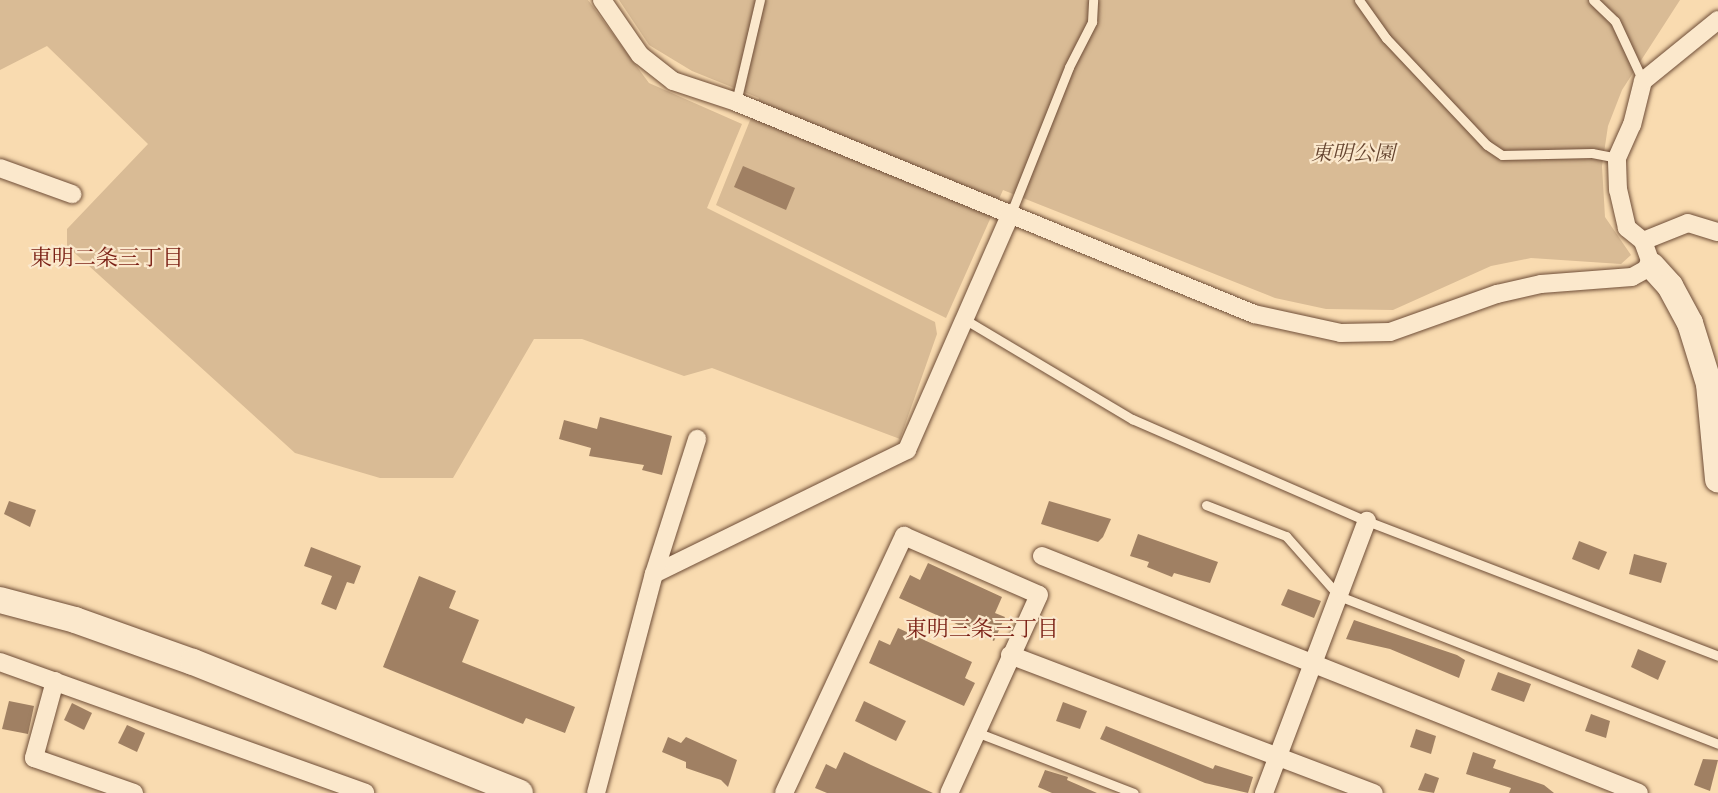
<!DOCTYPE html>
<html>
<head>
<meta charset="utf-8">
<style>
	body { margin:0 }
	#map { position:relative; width:1718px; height:793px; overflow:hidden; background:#f9dbb0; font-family:Vollkorn,"Noto Serif JP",serif }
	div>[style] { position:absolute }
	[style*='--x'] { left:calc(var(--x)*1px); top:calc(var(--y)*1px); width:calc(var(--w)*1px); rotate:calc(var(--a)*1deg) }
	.green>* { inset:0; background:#d9bb95 }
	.building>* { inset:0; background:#a08063 }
	.roads { filter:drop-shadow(0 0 2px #6e4d37) drop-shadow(0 0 2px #6e4d37) }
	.lane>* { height:9px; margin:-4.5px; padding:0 4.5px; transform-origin:4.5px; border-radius:4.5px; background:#fbe8cc }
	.street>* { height:18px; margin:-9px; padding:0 9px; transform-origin:9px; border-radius:9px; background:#fbe8cc }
	.secondary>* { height:26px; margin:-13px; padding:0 13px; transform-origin:13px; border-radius:13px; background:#fbe8cc }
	span { translate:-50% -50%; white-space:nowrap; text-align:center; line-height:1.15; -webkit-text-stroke:4.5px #fbe8cc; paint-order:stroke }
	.park-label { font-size:21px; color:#664530; font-style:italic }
	.neighbourhood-label { font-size:22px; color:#7a1f14 }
</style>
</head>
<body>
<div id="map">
	<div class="green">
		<div style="clip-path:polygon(0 0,588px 0,649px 83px,742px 124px,707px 208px,935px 322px,937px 334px,900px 439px,712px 368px,684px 376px,582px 339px,534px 339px,453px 478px,380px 478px,295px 453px,67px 246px,67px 229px,148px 144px,47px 46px,0 70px)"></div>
		<div style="clip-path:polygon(619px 0,1680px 0,1622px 90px,1608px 126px,1602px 166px,1605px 217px,1631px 255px,1621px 264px,1531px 258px,1491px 266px,1393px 310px,1326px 309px,1275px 298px,1003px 190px,946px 318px,716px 205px,759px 98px,692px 71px,649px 45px)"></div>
	</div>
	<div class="building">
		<div style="clip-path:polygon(743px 166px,795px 188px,786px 210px,734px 187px)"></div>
		<div style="clip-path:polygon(600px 417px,672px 436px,662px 475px,642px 470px,644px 465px,589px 456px,591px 448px,559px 439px,564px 420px,597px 429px)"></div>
		<div style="clip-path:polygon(9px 501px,36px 510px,30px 527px,4px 514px)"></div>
		<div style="clip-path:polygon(1049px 501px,1111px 519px,1103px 537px,1098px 542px,1041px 524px)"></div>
		<div style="clip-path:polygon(1138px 534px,1218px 562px,1210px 583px,1174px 573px,1172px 577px,1147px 567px,1149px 562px,1130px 556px)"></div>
		<div style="clip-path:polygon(1579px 541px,1607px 552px,1599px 570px,1572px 559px)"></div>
		<div style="clip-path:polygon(311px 547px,361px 566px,354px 584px,347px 582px,336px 610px,321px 604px,332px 576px,304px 566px)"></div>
		<div style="clip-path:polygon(1634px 554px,1667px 563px,1661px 583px,1629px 574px)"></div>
		<div style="clip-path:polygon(928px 563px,1002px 597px,995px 613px,1005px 617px,994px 641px,899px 598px,910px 575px,920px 580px)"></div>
		<div style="clip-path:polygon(419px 576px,456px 591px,449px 608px,479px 620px,462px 662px,575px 707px,565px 733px,526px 718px,523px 724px,383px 667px)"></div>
		<div style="clip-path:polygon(1288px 589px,1321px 601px,1314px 618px,1281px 605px)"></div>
		<div style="clip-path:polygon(1354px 620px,1457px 655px,1465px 660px,1459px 678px,1390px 649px,1346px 639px)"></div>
		<div style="clip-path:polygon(898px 628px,972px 662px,965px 678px,975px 683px,964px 706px,869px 663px,879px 640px,890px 645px)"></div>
		<div style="clip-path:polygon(1638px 649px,1666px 661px,1658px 680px,1631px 667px)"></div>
		<div style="clip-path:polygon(1498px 672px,1531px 684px,1524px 702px,1491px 690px)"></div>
		<div style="clip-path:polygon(9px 701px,34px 706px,28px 734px,2px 729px)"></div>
		<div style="clip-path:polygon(864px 701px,906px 721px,896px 741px,855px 721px)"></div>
		<div style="clip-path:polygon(1063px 702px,1087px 711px,1080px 729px,1056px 721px)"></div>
		<div style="clip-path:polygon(72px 703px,92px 713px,84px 730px,64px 720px)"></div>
		<div style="clip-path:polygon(1591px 714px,1610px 721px,1606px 738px,1585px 731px)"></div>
		<div style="clip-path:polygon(127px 725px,145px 733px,137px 752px,118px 743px)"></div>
		<div style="clip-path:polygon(1106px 726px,1213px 769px,1215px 765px,1253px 777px,1248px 793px,1205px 783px,1100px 739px)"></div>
		<div style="clip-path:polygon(1416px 729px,1436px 736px,1431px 754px,1410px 747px)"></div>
		<div style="clip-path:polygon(668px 737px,681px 743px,686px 737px,737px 760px,728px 787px,721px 780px,686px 768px,686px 762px,662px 752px)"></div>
		<div style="clip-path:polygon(844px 752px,871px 765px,933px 793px,827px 793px,815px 788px,826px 764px,836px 769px)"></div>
		<div style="clip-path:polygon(1473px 752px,1496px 760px,1493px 768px,1544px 785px,1554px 793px,1509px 793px,1511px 788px,1466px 774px)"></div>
		<div style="clip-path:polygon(1703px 759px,1718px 760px,1710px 791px,1694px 785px)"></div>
		<div style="clip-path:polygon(1045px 770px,1068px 777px,1067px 780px,1097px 793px,1052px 793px,1038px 787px)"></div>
		<div style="clip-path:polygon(1425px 773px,1439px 778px,1434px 793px,1418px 790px)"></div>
	</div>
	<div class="roads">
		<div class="lane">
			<div style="--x:1359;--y:0;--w:47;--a:54.6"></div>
			<div style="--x:1386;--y:38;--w:147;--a:46.7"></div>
			<div style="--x:1487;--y:145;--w:18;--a:34"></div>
			<div style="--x:1502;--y:155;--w:90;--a:-1.3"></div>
			<div style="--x:1592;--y:153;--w:25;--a:11"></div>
			<div style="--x:1593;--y:0;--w:30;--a:44"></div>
			<div style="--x:1615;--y:21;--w:66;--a:65"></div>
			<div style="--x:736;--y:102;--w:105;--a:-76.8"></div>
			<div style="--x:1011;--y:213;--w:157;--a:-68.3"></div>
			<div style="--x:1069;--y:67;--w:51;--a:-62.9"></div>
			<div style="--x:1092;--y:22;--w:22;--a:-87"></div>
			<div style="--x:964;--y:319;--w:196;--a:30.8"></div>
			<div style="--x:1132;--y:419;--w:256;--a:23.5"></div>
			<div style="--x:1367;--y:521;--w:376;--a:21"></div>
			<div style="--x:1206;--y:505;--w:86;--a:21.2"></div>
			<div style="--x:1286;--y:536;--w:80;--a:48.5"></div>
			<div style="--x:1339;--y:596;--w:407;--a:21.3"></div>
			<div style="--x:976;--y:732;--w:169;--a:21.1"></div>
		</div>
		<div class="street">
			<div style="--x:602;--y:0;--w:67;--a:55.4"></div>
			<div style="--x:640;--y:55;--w:42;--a:38.2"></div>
			<div style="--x:673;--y:81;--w:66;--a:18.4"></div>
			<div style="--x:736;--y:102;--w:560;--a:22.26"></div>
			<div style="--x:1254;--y:314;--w:89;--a:12.3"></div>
			<div style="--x:1341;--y:333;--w:49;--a:-1.2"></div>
			<div style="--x:1390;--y:332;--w:114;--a:-19.6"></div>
			<div style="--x:1497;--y:294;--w:45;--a:-12.8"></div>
			<div style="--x:1541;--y:284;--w:91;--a:-4.4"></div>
			<div style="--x:1632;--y:277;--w:23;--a:-29"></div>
			<div style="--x:1652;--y:266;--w:27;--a:-110"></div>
			<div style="--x:1643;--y:241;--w:21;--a:-141"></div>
			<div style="--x:1627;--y:228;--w:39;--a:-103"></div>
			<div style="--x:1618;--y:190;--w:32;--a:-92"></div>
			<div style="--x:1617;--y:158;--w:36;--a:-66"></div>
			<div style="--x:1632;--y:125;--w:45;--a:-76"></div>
			<div style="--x:1643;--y:81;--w:97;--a:-39.1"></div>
			<div style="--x:0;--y:168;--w:77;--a:19.9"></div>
			<div style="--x:1643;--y:241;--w:48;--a:-21.8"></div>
			<div style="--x:1688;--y:223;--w:31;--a:17"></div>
			<div style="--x:1042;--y:556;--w:642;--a:21.65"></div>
			<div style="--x:654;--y:574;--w:282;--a:-26.1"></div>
			<div style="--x:907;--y:450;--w:259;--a:-66.3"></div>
			<div style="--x:1010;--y:655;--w:389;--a:20.8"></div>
			<div style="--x:0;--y:662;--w:388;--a:19.7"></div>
			<div style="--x:55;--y:681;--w:80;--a:105.3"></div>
			<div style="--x:34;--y:758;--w:106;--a:19.3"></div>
			<div style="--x:596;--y:793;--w:227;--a:-75.2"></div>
			<div style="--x:654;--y:574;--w:142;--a:-72.3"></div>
			<div style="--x:784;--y:793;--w:284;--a:-65"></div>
			<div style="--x:904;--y:536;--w:147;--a:23.6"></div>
			<div style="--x:1039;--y:595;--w:217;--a:114.4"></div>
			<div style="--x:1264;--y:793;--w:291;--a:-69.3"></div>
		</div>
		<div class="secondary">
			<div style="--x:1652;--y:266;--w:27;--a:48"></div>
			<div style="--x:1670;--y:286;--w:42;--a:61.6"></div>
			<div style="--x:1690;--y:323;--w:64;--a:72.7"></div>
			<div style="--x:1709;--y:384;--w:96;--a:84.6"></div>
			<div style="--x:0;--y:600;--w:78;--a:14.9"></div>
			<div style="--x:75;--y:620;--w:125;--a:19.6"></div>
			<div style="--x:193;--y:662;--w:352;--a:21.8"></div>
		</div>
	</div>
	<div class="park-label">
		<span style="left:1353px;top:155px">東明公園</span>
	</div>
	<div class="neighbourhood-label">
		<span style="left:107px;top:260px">東明二条三丁目</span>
		<span style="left:982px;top:631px">東明三条三丁目</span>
	</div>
</div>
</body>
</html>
